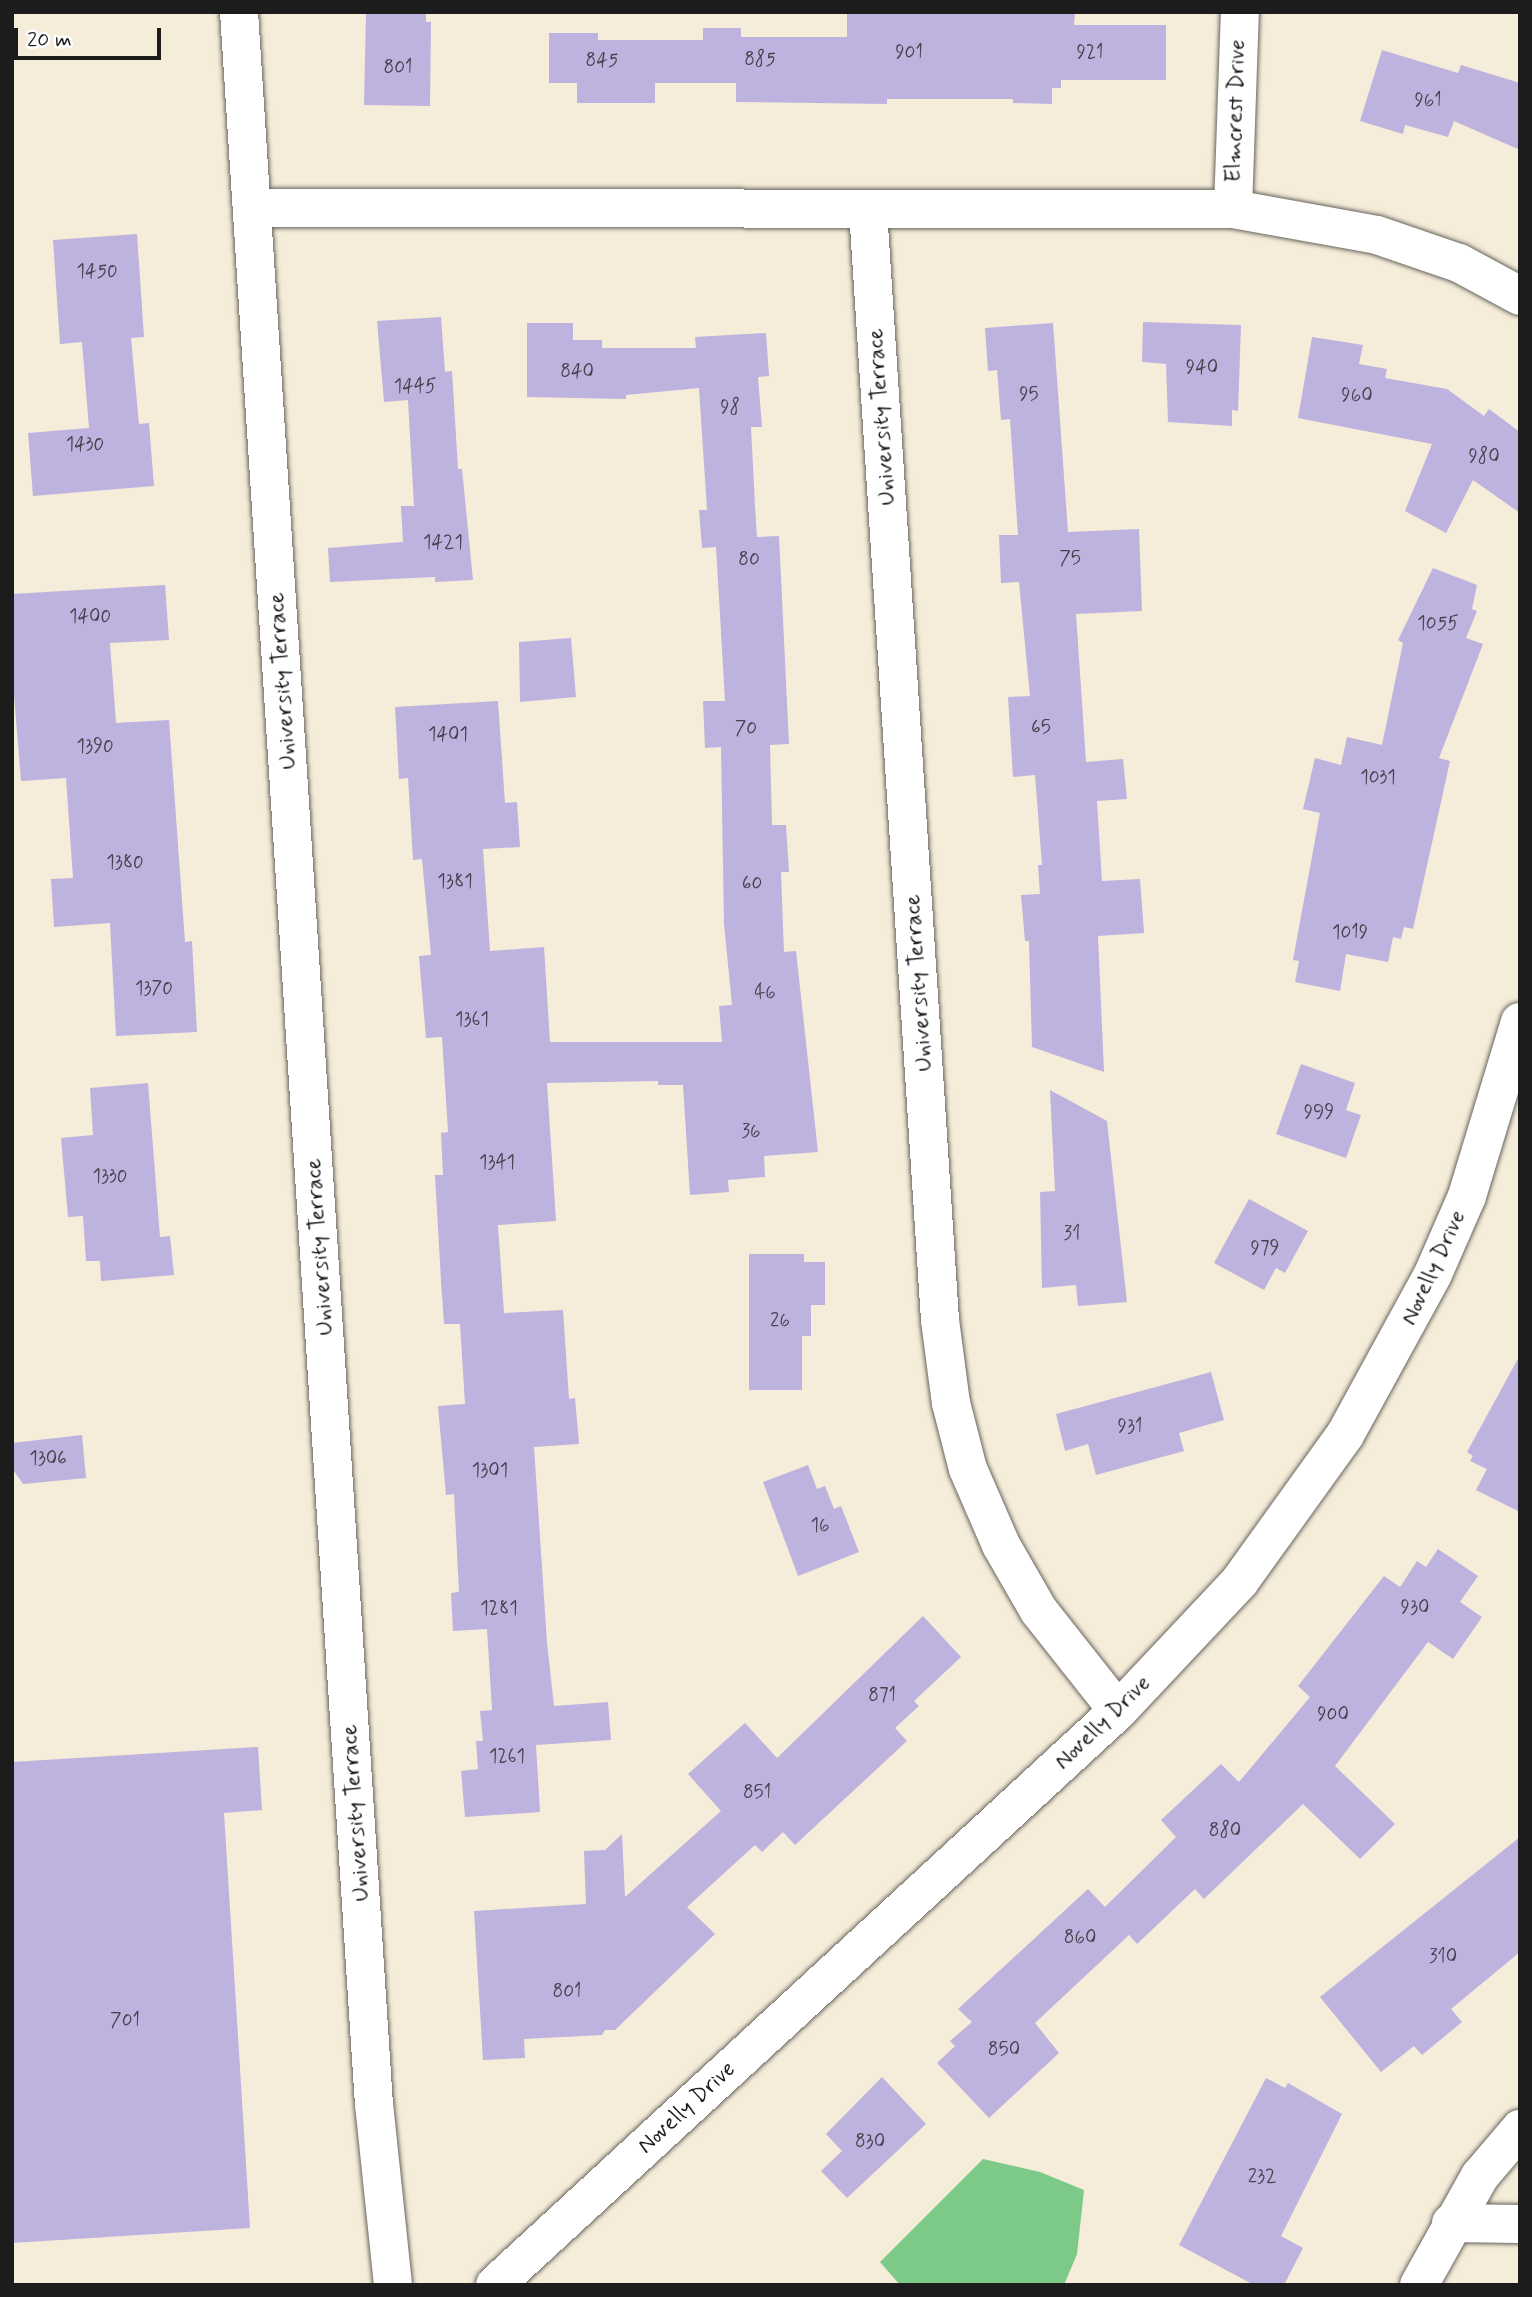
<!DOCTYPE html>
<html>
<head>
<meta charset="utf-8">
<style>
	body { margin:0 }
	#map { position:relative; width:1532px; height:2297px; overflow:hidden; background:#f5ecd9; font-family:Mynerve,sans-serif }
	div>[style] { position:absolute }
	[style*='--x'] { left:calc(var(--x)*1px); top:calc(var(--y)*1px); width:calc(var(--w)*1px); rotate:calc(var(--a)*1deg) }
	.green>* { inset:0; background:#7cc988 }
	.building>* { inset:0; background:#beb2df }
	.roads { filter:drop-shadow(0 0 2px #68655e) drop-shadow(0 0 2px #68655e) }
	.street>* { height:38px; margin:-19px; padding:0 19px; transform-origin:19px; border-radius:19px; background:#fff }
	span { translate:-50% -50%; white-space:nowrap; text-align:center; line-height:1.15; -webkit-text-stroke:7px #fff; paint-order:stroke }
	.number-label { font-size:19px; color:#44424d }
	.number-label span { -webkit-text-stroke-width:0 }
	.street-label { font-size:23px; color:#1c1c1c }
	.frame { position:absolute; inset:0; border:14px solid #1c1c1c; pointer-events:none }
	.scale { position:absolute; left:14px; top:28px; width:147px; height:32px; box-sizing:border-box; border:4px solid #1c1c1c; border-top:0; padding-left:9px; font-size:21px; line-height:24px; white-space:nowrap; color:#1c1c1c; -webkit-text-stroke:5px #fff; paint-order:stroke }
</style>
</head>
<body>
<div id="map">
	<div class="green">
		<div style="clip-path:polygon(983px 2159px,1040px 2172px,1084px 2190px,1077px 2254px,1064px 2285px,900px 2285px,880px 2262px)"></div>
	</div>
	<div class="building">
		<div style="clip-path:polygon(366px 12px,426px 12px,426px 22px,431px 22px,430px 106px,364px 105px)"></div>
		<div style="clip-path:polygon(847px 12px,1075px 12px,1074px 25px,1166px 25px,1166px 80px,1061px 80px,1061px 88px,1052px 88px,1052px 104px,1013px 103px,1013px 99px,887px 99px,887px 104px,736px 102px,736px 83px,655px 83px,655px 103px,577px 103px,577px 83px,549px 83px,549px 33px,598px 33px,598px 40px,703px 40px,703px 28px,741px 28px,741px 37px,847px 37px)"></div>
		<div style="clip-path:polygon(1382px 50px,1458px 73px,1461px 65px,1520px 83px,1520px 150px,1454px 121px,1448px 137px,1405px 125px,1403px 134px,1360px 121px)"></div>
		<div style="clip-path:polygon(137px 234px,144px 337px,131px 338px,139px 424px,149px 423px,154px 486px,33px 496px,28px 433px,89px 428px,82px 342px,60px 344px,53px 240px)"></div>
		<div style="clip-path:polygon(441px 317px,445px 372px,452px 371px,458px 469px,462px 469px,473px 580px,435px 582px,435px 577px,330px 582px,328px 548px,403px 542px,401px 506px,414px 506px,408px 400px,384px 402px,377px 321px)"></div>
		<div style="clip-path:polygon(1143px 322px,1241px 325px,1238px 411px,1232px 410px,1232px 426px,1168px 422px,1166px 364px,1142px 362px)"></div>
		<div style="clip-path:polygon(527px 323px,573px 323px,573px 340px,602px 340px,602px 348px,696px 348px,695px 337px,766px 333px,769px 376px,758px 377px,762px 427px,751px 427px,755px 506px,757px 537px,779px 536px,789px 744px,770px 745px,772px 825px,786px 825px,789px 872px,781px 872px,784px 952px,796px 951px,818px 1152px,764px 1156px,765px 1177px,728px 1180px,729px 1192px,690px 1195px,683px 1085px,658px 1085px,658px 1081px,547px 1083px,556px 1221px,498px 1225px,504px 1313px,563px 1310px,569px 1399px,575px 1398px,579px 1444px,534px 1447px,547px 1643px,554px 1706px,608px 1702px,611px 1740px,536px 1745px,540px 1812px,465px 1817px,461px 1771px,478px 1769px,476px 1741px,483px 1741px,480px 1711px,492px 1710px,487px 1629px,453px 1631px,451px 1593px,459px 1592px,454px 1494px,446px 1495px,438px 1406px,465px 1404px,460px 1324px,444px 1324px,441px 1281px,435px 1175px,443px 1175px,441px 1133px,448px 1132px,442px 1037px,426px 1038px,419px 956px,431px 955px,422px 859px,413px 860px,408px 778px,399px 779px,395px 707px,498px 701px,505px 803px,517px 802px,520px 847px,483px 849px,490px 951px,544px 947px,550px 1042px,722px 1042px,719px 1006px,732px 1005px,724px 924px,721px 747px,705px 748px,703px 701px,725px 701px,716px 547px,702px 548px,699px 510px,707px 510px,699px 388px,626px 395px,626px 399px,527px 397px)"></div>
		<div style="clip-path:polygon(1053px 323px,1068px 532px,1139px 529px,1142px 611px,1076px 614px,1086px 762px,1123px 759px,1127px 799px,1097px 801px,1102px 881px,1140px 879px,1144px 933px,1098px 936px,1104px 1072px,1032px 1047px,1029px 941px,1025px 941px,1021px 895px,1040px 894px,1038px 865px,1042px 865px,1035px 775px,1013px 777px,1008px 697px,1030px 696px,1019px 582px,1001px 583px,999px 535px,1018px 535px,1010px 419px,1001px 420px,997px 370px,988px 371px,985px 328px)"></div>
		<div style="clip-path:polygon(1312px 337px,1363px 345px,1359px 364px,1387px 369px,1385px 378px,1447px 389px,1484px 416px,1489px 409px,1520px 432px,1520px 513px,1473px 480px,1446px 533px,1405px 511px,1432px 444px,1298px 418px)"></div>
		<div style="clip-path:polygon(1433px 568px,1477px 585px,1472px 609px,1477px 611px,1466px 638px,1483px 644px,1439px 758px,1450px 761px,1413px 929px,1404px 927px,1401px 939px,1393px 937px,1388px 962px,1346px 954px,1340px 991px,1295px 982px,1299px 961px,1293px 960px,1320px 813px,1303px 809px,1315px 758px,1341px 765px,1347px 737px,1382px 745px,1403px 643px,1398px 640px)"></div>
		<div style="clip-path:polygon(165px 585px,169px 640px,110px 643px,116px 723px,169px 720px,185px 942px,192px 941px,197px 1032px,116px 1036px,110px 923px,54px 927px,51px 879px,73px 878px,66px 778px,21px 781px,12px 670px,12px 594px)"></div>
		<div style="clip-path:polygon(571px 638px,576px 697px,520px 702px,519px 642px)"></div>
		<div style="clip-path:polygon(1301px 1064px,1355px 1083px,1346px 1110px,1361px 1115px,1346px 1158px,1276px 1134px)"></div>
		<div style="clip-path:polygon(148px 1083px,160px 1237px,170px 1236px,174px 1275px,101px 1281px,100px 1261px,86px 1261px,83px 1216px,68px 1217px,61px 1138px,93px 1135px,90px 1088px)"></div>
		<div style="clip-path:polygon(1050px 1090px,1107px 1121px,1127px 1302px,1078px 1306px,1076px 1285px,1042px 1288px,1040px 1192px,1055px 1191px)"></div>
		<div style="clip-path:polygon(1249px 1199px,1308px 1231px,1285px 1273px,1276px 1268px,1264px 1290px,1214px 1263px)"></div>
		<div style="clip-path:polygon(749px 1254px,804px 1254px,804px 1262px,825px 1262px,825px 1305px,811px 1305px,811px 1336px,802px 1336px,802px 1390px,749px 1390px)"></div>
		<div style="clip-path:polygon(1520px 1355px,1520px 1512px,1476px 1490px,1487px 1469px,1470px 1461px,1473px 1456px,1467px 1452px)"></div>
		<div style="clip-path:polygon(1211px 1372px,1224px 1420px,1179px 1433px,1184px 1451px,1096px 1475px,1088px 1444px,1065px 1451px,1056px 1414px)"></div>
		<div style="clip-path:polygon(82px 1435px,86px 1478px,23px 1484px,12px 1468px,12px 1443px)"></div>
		<div style="clip-path:polygon(808px 1465px,817px 1489px,825px 1486px,834px 1509px,841px 1506px,859px 1552px,798px 1576px,763px 1482px)"></div>
		<div style="clip-path:polygon(1438px 1549px,1478px 1576px,1460px 1602px,1482px 1617px,1453px 1659px,1428px 1642px,1335px 1766px,1395px 1824px,1360px 1859px,1303px 1804px,1204px 1899px,1195px 1889px,1137px 1944px,1129px 1935px,1035px 2023px,1059px 2053px,989px 2118px,937px 2063px,955px 2046px,950px 2041px,972px 2022px,958px 2009px,1088px 1889px,1105px 1907px,1176px 1837px,1161px 1820px,1221px 1764px,1239px 1782px,1310px 1697px,1298px 1686px,1384px 1576px,1400px 1587px,1417px 1561px,1426px 1567px)"></div>
		<div style="clip-path:polygon(923px 1616px,961px 1657px,914px 1701px,919px 1706px,895px 1728px,907px 1741px,795px 1845px,783px 1832px,762px 1852px,755px 1845px,687px 1907px,715px 1934px,615px 2030px,605px 2030px,602px 2035px,524px 2039px,525px 2058px,483px 2060px,474px 1911px,586px 1904px,584px 1851px,605px 1850px,622px 1834px,625px 1897px,721px 1811px,688px 1774px,745px 1723px,777px 1758px)"></div>
		<div style="clip-path:polygon(258px 1747px,262px 1810px,224px 1813px,250px 2228px,12px 2243px,12px 1762px)"></div>
		<div style="clip-path:polygon(1520px 1837px,1520px 1952px,1451px 2009px,1462px 2022px,1422px 2055px,1414px 2046px,1381px 2072px,1320px 1997px)"></div>
		<div style="clip-path:polygon(882px 2077px,926px 2124px,847px 2198px,821px 2171px,842px 2151px,826px 2134px)"></div>
		<div style="clip-path:polygon(1266px 2078px,1285px 2088px,1288px 2083px,1342px 2114px,1281px 2236px,1303px 2248px,1284px 2285px,1254px 2285px,1179px 2245px)"></div>
	</div>
	<div class="roads">
		<div class="street">
			<div style="--x:239;--y:12;--w:2096;--a:86.31"></div>
			<div style="--x:374;--y:2104;--w:182;--a:84"></div>
			<div style="--x:252;--y:208;--w:981;--a:0.06"></div>
			<div style="--x:1233;--y:209;--w:146;--a:10.2"></div>
			<div style="--x:1377;--y:235;--w:87;--a:18.9"></div>
			<div style="--x:1459;--y:263;--w:69;--a:28.4"></div>
			<div style="--x:1233;--y:209;--w:197;--a:-88"></div>
			<div style="--x:868;--y:210;--w:1112;--a:86.29"></div>
			<div style="--x:940;--y:1320;--w:84;--a:82.5"></div>
			<div style="--x:951;--y:1403;--w:68;--a:75.6"></div>
			<div style="--x:968;--y:1469;--w:83;--a:66.5"></div>
			<div style="--x:1001;--y:1545;--w:76;--a:60.1"></div>
			<div style="--x:1039;--y:1611;--w:127;--a:51.7"></div>
			<div style="--x:1451;--y:2223;--w:69;--a:0.8"></div>
			<div style="--x:495;--y:2285;--w:847;--a:-42.66"></div>
			<div style="--x:1118;--y:1711;--w:178;--a:-46.8"></div>
			<div style="--x:1240;--y:1581;--w:180;--a:-54.3"></div>
			<div style="--x:1345;--y:1435;--w:183;--a:-61.3"></div>
			<div style="--x:1433;--y:1274;--w:85;--a:-66.4"></div>
			<div style="--x:1467;--y:1196;--w:182;--a:-73.1"></div>
			<div style="--x:1419;--y:2285;--w:125;--a:-60.8"></div>
			<div style="--x:1480;--y:2176;--w:62;--a:-49.6"></div>
		</div>
	</div>
	<div class="number-label">
		<span style="left:909px;top:53px">901</span>
		<span style="left:1090px;top:53px">921</span>
		<span style="left:760px;top:60px">885</span>
		<span style="left:602px;top:61px">845</span>
		<span style="left:398px;top:68px">801</span>
		<span style="left:1428px;top:101px">961</span>
		<span style="left:97px;top:272px">1450</span>
		<span style="left:1202px;top:368px">940</span>
		<span style="left:577px;top:372px">840</span>
		<span style="left:415px;top:387px">1445</span>
		<span style="left:1029px;top:395px">95</span>
		<span style="left:1357px;top:396px">960</span>
		<span style="left:730px;top:408px">98</span>
		<span style="left:85px;top:445px">1430</span>
		<span style="left:1484px;top:457px">980</span>
		<span style="left:443px;top:543px">1421</span>
		<span style="left:1070px;top:559px">75</span>
		<span style="left:749px;top:560px">80</span>
		<span style="left:90px;top:617px">1400</span>
		<span style="left:1438px;top:624px">1055</span>
		<span style="left:1041px;top:728px">65</span>
		<span style="left:746px;top:729px">70</span>
		<span style="left:448px;top:735px">1401</span>
		<span style="left:95px;top:747px">1390</span>
		<span style="left:1378px;top:778px">1031</span>
		<span style="left:125px;top:863px">1380</span>
		<span style="left:455px;top:882px">1381</span>
		<span style="left:752px;top:884px">60</span>
		<span style="left:1350px;top:933px">1019</span>
		<span style="left:154px;top:989px">1370</span>
		<span style="left:765px;top:993px">46</span>
		<span style="left:472px;top:1020px">1361</span>
		<span style="left:1319px;top:1113px">999</span>
		<span style="left:751px;top:1132px">36</span>
		<span style="left:497px;top:1163px">1341</span>
		<span style="left:110px;top:1177px">1330</span>
		<span style="left:1072px;top:1234px">31</span>
		<span style="left:1265px;top:1249px">979</span>
		<span style="left:780px;top:1321px">26</span>
		<span style="left:1130px;top:1427px">931</span>
		<span style="left:48px;top:1459px">1306</span>
		<span style="left:490px;top:1471px">1301</span>
		<span style="left:820px;top:1526px">16</span>
		<span style="left:1415px;top:1608px">930</span>
		<span style="left:499px;top:1609px">1281</span>
		<span style="left:882px;top:1696px">871</span>
		<span style="left:1333px;top:1715px">900</span>
		<span style="left:507px;top:1757px">1261</span>
		<span style="left:757px;top:1793px">851</span>
		<span style="left:1225px;top:1831px">880</span>
		<span style="left:1080px;top:1938px">860</span>
		<span style="left:1443px;top:1957px">310</span>
		<span style="left:567px;top:1992px">801</span>
		<span style="left:125px;top:2021px">701</span>
		<span style="left:1004px;top:2050px">850</span>
		<span style="left:870px;top:2142px">830</span>
		<span style="left:1262px;top:2177px">232</span>
	</div>
	<div class="street-label">
		<span style="left:1236px;top:111px;rotate:-88deg">Elmcrest Drive</span>
		<span style="left:882px;top:417px;rotate:-94deg">University Terrace</span>
		<span style="left:283px;top:681px;rotate:-94deg">University Terrace</span>
		<span style="left:919px;top:983px;rotate:-94deg">University Terrace</span>
		<span style="left:320px;top:1247px;rotate:-94deg">University Terrace</span>
		<span style="left:1434px;top:1268px;rotate:-65deg">Novelly Drive</span>
		<span style="left:1103px;top:1723px;rotate:-44deg">Novelly Drive</span>
		<span style="left:356px;top:1813px;rotate:-94deg">University Terrace</span>
		<span style="left:687px;top:2108px;rotate:-43deg">Novelly Drive</span>
	</div>
	<div class="frame"></div>
	<div class="scale">20 m</div>
</div>
</body>
</html>
